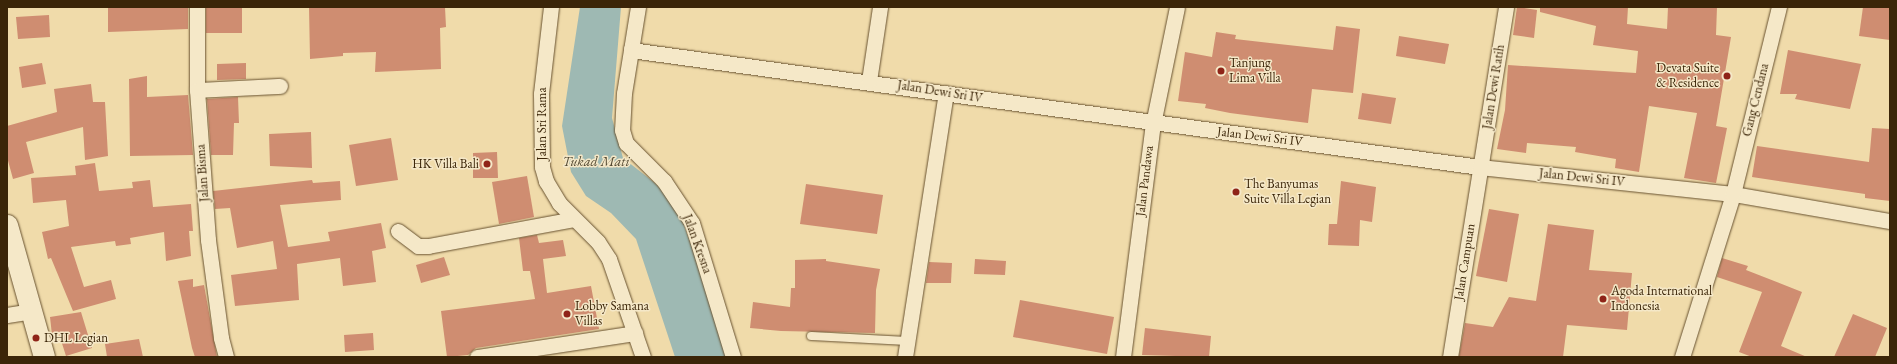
<!DOCTYPE html>
<html>
<head>
<meta charset="utf-8">
<style>
	body { margin:0 }
	#map { position:relative; width:1897px; height:364px; overflow:hidden; background:#f0dbaa; font-family:"EB Garamond",serif }
	div>[style] { position:absolute }
	[style*='--x'] { left:calc(var(--x)*1px); top:calc(var(--y)*1px); width:calc(var(--w)*1px); rotate:calc(var(--a)*1deg) }
	.water>* { inset:0; background:#9eb9b3 }
	.building>* { inset:0; background:#cf8d71 }
	.roads { filter:drop-shadow(0 0 1px #685230) drop-shadow(0 0 1px #685230) }
	.lane>* { height:8px; margin:-4px; padding:0 4px; transform-origin:4px; border-radius:4px; background:#f5e8c8 }
	.street>* { height:15px; margin:-7.5px; padding:0 7.5px; transform-origin:7.5px; border-radius:7.5px; background:#f5e8c8 }
	.secondary>* { height:21px; margin:-10.5px; padding:0 10.5px; transform-origin:10.5px; border-radius:10.5px; background:#f5e8c8 }
	.dots>* { width:11px; height:11px; translate:-50% -50%; box-sizing:border-box; border:2px solid #f5e8c8; border-radius:50% }
	span { translate:-50% -50%; white-space:nowrap; text-align:center; line-height:1.15; -webkit-text-stroke:3px #f5e8c8; paint-order:stroke }
	.poi-label { font-size:13px; color:#3b2508 }
	.left { translate:0 -50%; text-align:left }
	.right { translate:-100% -50%; text-align:right }
	.street-label { font-size:13px; color:#3b2508 }
	.water-label { font-size:14px; color:#544a33; font-style:italic }
	.frame { position:absolute; inset:0; border:8px solid #3b2508; pointer-events:none }
</style>
</head>
<body>
<div id="map">
	<div class="water">
		<div style="clip-path:polygon(580px 7px,621px 7px,612px 118px,623px 158px,655px 183px,678px 208px,731px 357px,675px 357px,636px 239px,611px 213px,586px 196px,571px 172px,562px 126px)"></div>
	</div>
	<div class="building">
		<div style="clip-path:polygon(108px 7px,188px 7px,188px 29px,108px 32px)"></div>
		<div style="clip-path:polygon(206px 7px,242px 7px,242px 33px,206px 33px)"></div>
		<div style="clip-path:polygon(309px 7px,445px 7px,446px 27px,440px 28px,441px 69px,375px 72px,376px 52px,343px 53px,343px 56px,310px 59px)"></div>
		<div style="clip-path:polygon(1517px 7px,1537px 10px,1534px 38px,1513px 35px)"></div>
		<div style="clip-path:polygon(1540px 7px,1628px 7px,1627px 24px,1667px 29px,1668px 7px,1717px 7px,1716px 35px,1731px 37px,1716px 126px,1727px 128px,1716px 183px,1684px 178px,1697px 113px,1649px 106px,1639px 172px,1615px 168px,1616px 159px,1575px 152px,1576px 147px,1527px 143px,1526px 153px,1497px 149px,1505px 110px,1508px 65px,1636px 73px,1638px 51px,1593px 45px,1596px 26px,1540px 12px)"></div>
		<div style="clip-path:polygon(1863px 7px,1890px 7px,1890px 40px,1859px 36px)"></div>
		<div style="clip-path:polygon(49px 15px,50px 37px,18px 39px,16px 17px)"></div>
		<div style="clip-path:polygon(1336px 26px,1360px 29px,1353px 93px,1312px 89px,1308px 123px,1230px 113px,1205px 108px,1206px 104px,1178px 101px,1185px 52px,1212px 57px,1216px 32px,1236px 35px,1235px 39px,1333px 50px)"></div>
		<div style="clip-path:polygon(1399px 36px,1449px 44px,1445px 64px,1396px 56px)"></div>
		<div style="clip-path:polygon(1788px 50px,1861px 64px,1850px 109px,1795px 99px,1797px 94px,1780px 94px)"></div>
		<div style="clip-path:polygon(42px 63px,46px 84px,22px 88px,19px 67px)"></div>
		<div style="clip-path:polygon(246px 63px,246px 79px,217px 80px,217px 64px)"></div>
		<div style="clip-path:polygon(147px 76px,147px 97px,188px 95px,193px 155px,130px 156px,129px 79px)"></div>
		<div style="clip-path:polygon(91px 84px,93px 102px,105px 102px,108px 156px,85px 160px,83px 127px,26px 142px,34px 173px,13px 179px,7px 157px,7px 126px,57px 112px,54px 89px)"></div>
		<div style="clip-path:polygon(1362px 93px,1396px 98px,1391px 124px,1358px 119px)"></div>
		<div style="clip-path:polygon(238px 97px,239px 123px,234px 123px,233px 155px,211px 155px,207px 99px)"></div>
		<div style="clip-path:polygon(1872px 128px,1890px 129px,1890px 201px,1865px 198px,1865px 194px,1752px 177px,1757px 146px,1869px 162px)"></div>
		<div style="clip-path:polygon(311px 132px,312px 168px,270px 166px,269px 134px)"></div>
		<div style="clip-path:polygon(391px 138px,398px 180px,356px 186px,349px 145px)"></div>
		<div style="clip-path:polygon(497px 152px,498px 178px,473px 178px,473px 153px)"></div>
		<div style="clip-path:polygon(95px 163px,99px 191px,133px 188px,132px 182px,150px 180px,153px 207px,191px 204px,193px 231px,189px 231px,191px 256px,166px 261px,164px 232px,130px 238px,131px 244px,116px 246px,115px 241px,71px 247px,84px 287px,111px 280px,116px 299px,73px 311px,51px 258px,48px 259px,42px 232px,69px 226px,66px 200px,33px 203px,31px 178px,76px 175px,75px 166px)"></div>
		<div style="clip-path:polygon(527px 176px,534px 217px,499px 224px,492px 182px)"></div>
		<div style="clip-path:polygon(312px 180px,313px 183px,340px 181px,341px 200px,280px 205px,288px 247px,330px 241px,328px 232px,381px 223px,386px 248px,372px 251px,376px 282px,343px 286px,340px 258px,297px 264px,299px 300px,235px 306px,231px 275px,277px 269px,273px 241px,237px 248px,230px 208px,215px 209px,213px 191px)"></div>
		<div style="clip-path:polygon(1341px 181px,1376px 187px,1372px 222px,1360px 220px,1359px 246px,1328px 245px,1329px 224px,1337px 224px)"></div>
		<div style="clip-path:polygon(806px 184px,883px 195px,877px 234px,800px 224px)"></div>
		<div style="clip-path:polygon(1489px 209px,1519px 214px,1507px 282px,1476px 276px)"></div>
		<div style="clip-path:polygon(1548px 224px,1594px 230px,1589px 270px,1632px 273px,1627px 330px,1567px 325px,1563px 357px,1459px 356px,1465px 323px,1493px 327px,1509px 297px,1536px 301px)"></div>
		<div style="clip-path:polygon(537px 235px,539px 243px,563px 240px,566px 256px,543px 259px,547px 293px,591px 286px,599px 329px,476px 348px,468px 355px,447px 357px,441px 311px,535px 299px,530px 271px,523px 271px,519px 238px)"></div>
		<div style="clip-path:polygon(444px 257px,450px 275px,421px 283px,416px 265px)"></div>
		<div style="clip-path:polygon(1722px 258px,1748px 266px,1746px 270px,1802px 292px,1781px 346px,1807px 357px,1752px 357px,1739px 352px,1762px 292px,1717px 277px)"></div>
		<div style="clip-path:polygon(826px 259px,826px 261px,880px 269px,876px 290px,875px 333px,781px 331px,750px 328px,753px 302px,790px 307px,791px 288px,795px 288px,795px 260px)"></div>
		<div style="clip-path:polygon(975px 259px,1006px 261px,1005px 275px,974px 274px)"></div>
		<div style="clip-path:polygon(929px 262px,952px 263px,951px 283px,926px 283px)"></div>
		<div style="clip-path:polygon(193px 279px,193px 287px,204px 285px,217px 357px,195px 357px,192px 348px,178px 281px)"></div>
		<div style="clip-path:polygon(1020px 300px,1114px 317px,1107px 354px,1013px 337px)"></div>
		<div style="clip-path:polygon(81px 312px,92px 348px,66px 356px,59px 334px,52px 335px,50px 317px)"></div>
		<div style="clip-path:polygon(1853px 314px,1887px 328px,1875px 357px,1834px 357px)"></div>
		<div style="clip-path:polygon(1145px 328px,1211px 336px,1209px 357px,1142px 355px)"></div>
		<div style="clip-path:polygon(373px 333px,374px 350px,345px 352px,344px 335px)"></div>
		<div style="clip-path:polygon(139px 339px,143px 357px,107px 357px,105px 344px)"></div>
	</div>
	<div class="roads">
		<div class="lane">
			<div style="--x:811;--y:336;--w:97;--a:3"></div>
		</div>
		<div class="street">
			<div style="--x:197;--y:7;--w:83;--a:90"></div>
			<div style="--x:197;--y:90;--w:150;--a:85.8"></div>
			<div style="--x:208;--y:240;--w:99;--a:82.4"></div>
			<div style="--x:221;--y:338;--w:20;--a:75"></div>
			<div style="--x:551;--y:7;--w:88;--a:96.6"></div>
			<div style="--x:541;--y:94;--w:73;--a:89.2"></div>
			<div style="--x:542;--y:167;--w:15;--a:74"></div>
			<div style="--x:546;--y:181;--w:26;--a:59"></div>
			<div style="--x:559;--y:203;--w:55;--a:45"></div>
			<div style="--x:598;--y:242;--w:20;--a:57"></div>
			<div style="--x:609;--y:259;--w:104;--a:70.9"></div>
			<div style="--x:638;--y:7;--w:87;--a:99.2"></div>
			<div style="--x:624;--y:93;--w:37;--a:93"></div>
			<div style="--x:622;--y:130;--w:14;--a:73"></div>
			<div style="--x:626;--y:143;--w:54;--a:45"></div>
			<div style="--x:664;--y:181;--w:50;--a:56.3"></div>
			<div style="--x:692;--y:223;--w:140;--a:73"></div>
			<div style="--x:631;--y:50;--w:857;--a:7.85"></div>
			<div style="--x:1480;--y:167;--w:254;--a:6.1"></div>
			<div style="--x:1733;--y:194;--w:159;--a:9.8"></div>
			<div style="--x:869;--y:81;--w:75;--a:-81.5"></div>
			<div style="--x:197;--y:90;--w:83;--a:-2.8"></div>
			<div style="--x:398;--y:231;--w:25;--a:37"></div>
			<div style="--x:418;--y:246;--w:10;--a:0"></div>
			<div style="--x:428;--y:246;--w:148;--a:-10.5"></div>
			<div style="--x:7;--y:315;--w:24;--a:-9"></div>
			<div style="--x:477;--y:357;--w:160;--a:-8.6"></div>
			<div style="--x:905;--y:357;--w:267;--a:-81.2"></div>
			<div style="--x:1123;--y:357;--w:235;--a:-82.7"></div>
			<div style="--x:1153;--y:124;--w:119;--a:-78.4"></div>
			<div style="--x:1450;--y:357;--w:354;--a:-80.9"></div>
			<div style="--x:1682;--y:357;--w:171;--a:-72.6"></div>
			<div style="--x:1733;--y:194;--w:193;--a:-76.2"></div>
		</div>
		<div class="secondary">
			<div style="--x:7;--y:225;--w:137;--a:74.3"></div>
		</div>
	</div>
	<div class="dots">
		<div style="left:1221px;top:71px;background:#8f2418"></div>
		<div style="left:1727px;top:76px;background:#8f2418"></div>
		<div style="left:487px;top:164px;background:#8f2418"></div>
		<div style="left:1236px;top:192px;background:#8f2418"></div>
		<div style="left:1603px;top:299px;background:#8f2418"></div>
		<div style="left:567px;top:314px;background:#8f2418"></div>
		<div style="left:36px;top:338px;background:#8f2418"></div>
	</div>
	<div class="poi-label">
		<span class="left" style="left:1229px;top:71px">Tanjung<br>Lima Villa</span>
		<span class="right" style="left:1719px;top:76px">Devata Suite<br>&amp; Residence</span>
		<span class="right" style="left:479px;top:164px">HK Villa Bali</span>
		<span class="left" style="left:1244px;top:192px">The Banyumas<br>Suite Villa Legian</span>
		<span class="left" style="left:1611px;top:299px">Agoda International<br>Indonesia</span>
		<span class="left" style="left:575px;top:314px">Lobby Samana<br>Villas</span>
		<span class="left" style="left:44px;top:338px">DHL Legian</span>
	</div>
	<div class="street-label">
		<span style="left:1494px;top:87px;rotate:-81deg">Jalan Dewi Ratih</span>
		<span style="left:940px;top:92px;rotate:9deg">Jalan Dewi Sri IV</span>
		<span style="left:1756px;top:100px;rotate:-76deg">Gang Cendana</span>
		<span style="left:542px;top:124px;rotate:-90deg">Jalan Sri Rama</span>
		<span style="left:1260px;top:137px;rotate:7deg">Jalan Dewi Sri IV</span>
		<span style="left:203px;top:173px;rotate:-94deg">Jalan Bisma</span>
		<span style="left:1582px;top:178px;rotate:6deg">Jalan Dewi Sri IV</span>
		<span style="left:1145px;top:181px;rotate:-83deg">Jalan Pandawa</span>
		<span style="left:697px;top:244px;rotate:70deg">Jalan Kresna</span>
		<span style="left:1465px;top:262px;rotate:-81deg">Jalan Campuan</span>
	</div>
	<div class="water-label">
		<span style="left:596px;top:161px">Tukad Mati</span>
	</div>
	<div class="frame"></div>
</div>
</body>
</html>
